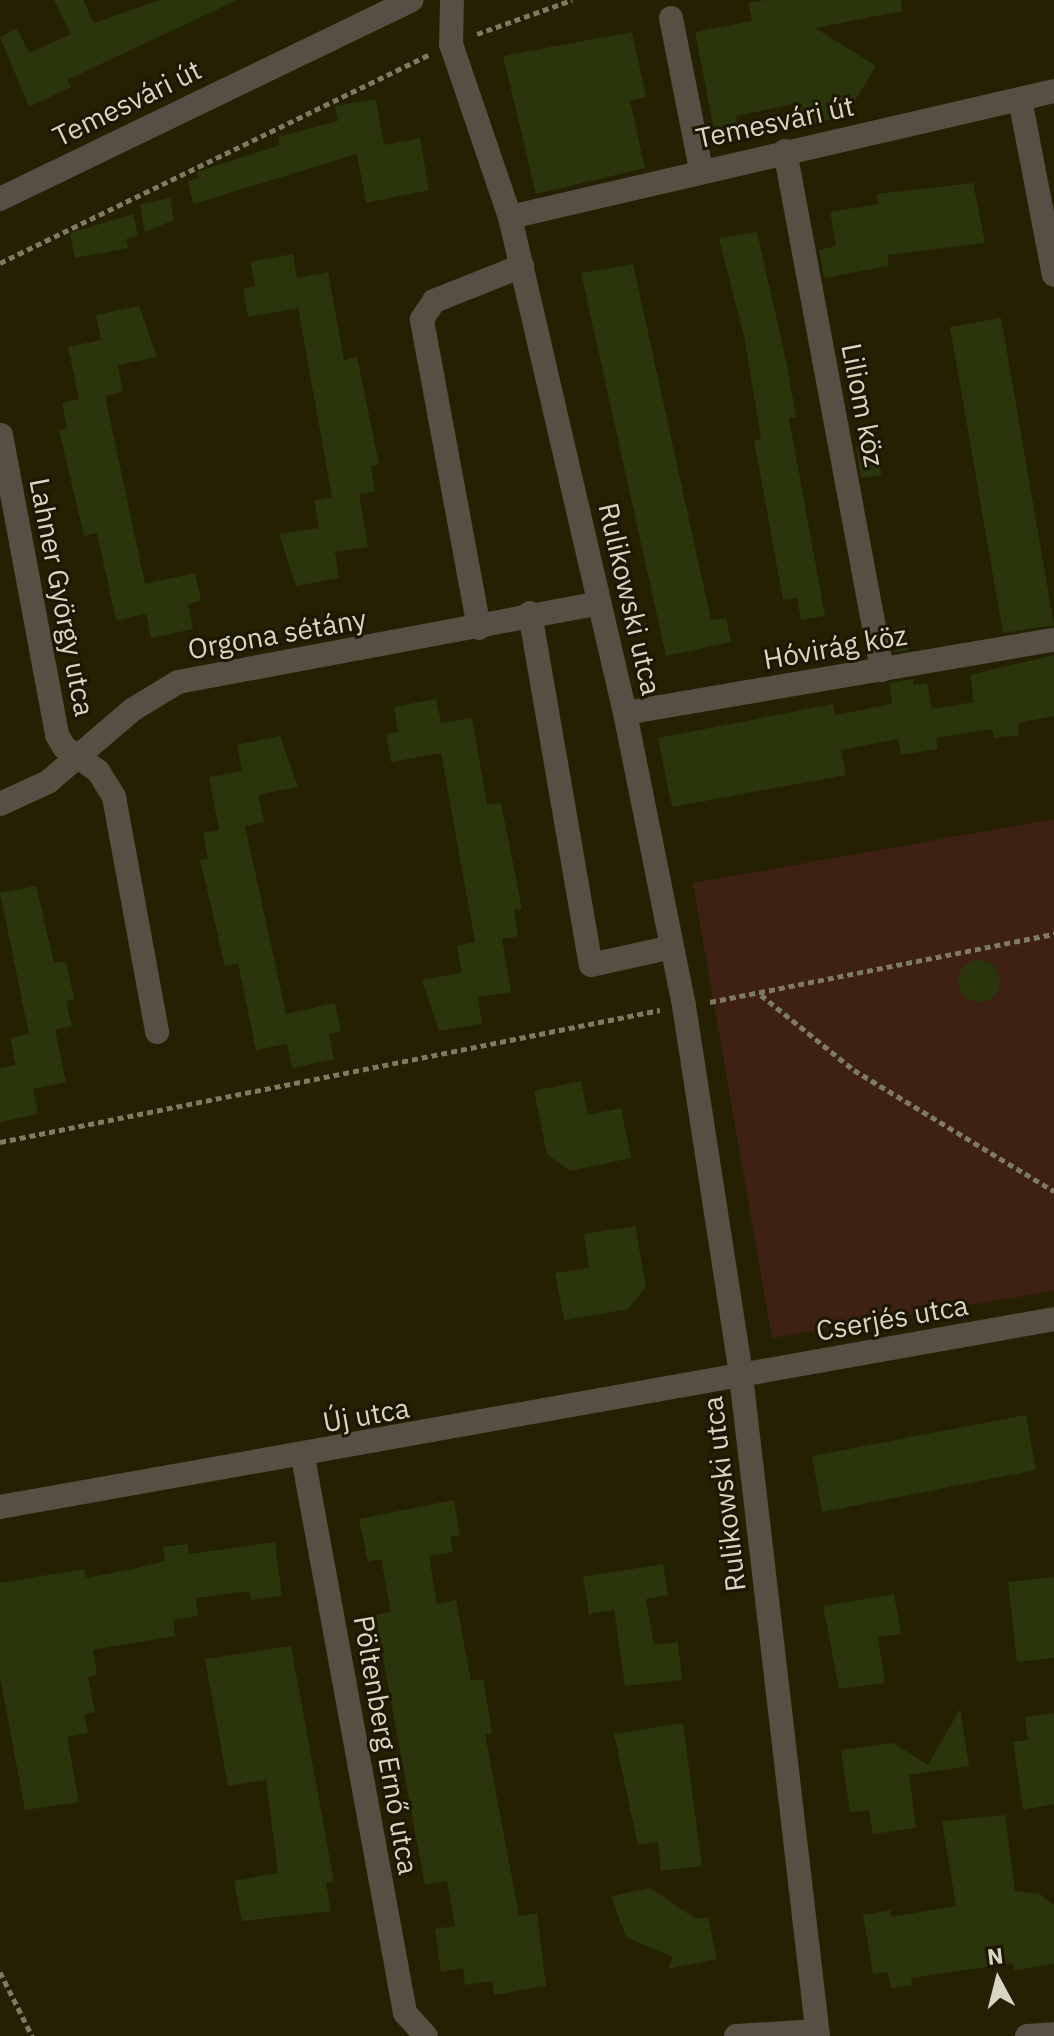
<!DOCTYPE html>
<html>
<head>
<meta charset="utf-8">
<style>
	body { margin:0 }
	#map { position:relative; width:1054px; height:2036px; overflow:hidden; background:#262003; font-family:"IBM Plex Sans",sans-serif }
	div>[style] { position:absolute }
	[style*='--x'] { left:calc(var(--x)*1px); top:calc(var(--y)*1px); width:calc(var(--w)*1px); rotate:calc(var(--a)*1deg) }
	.green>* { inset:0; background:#3e2113 }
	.building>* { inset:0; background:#2a350b }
	.round { border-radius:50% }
	.path>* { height:5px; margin-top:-2.5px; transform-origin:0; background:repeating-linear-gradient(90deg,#7f7a64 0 6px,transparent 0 10px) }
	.minor>* { height:24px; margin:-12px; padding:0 12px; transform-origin:12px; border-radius:12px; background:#574e44 }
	span { translate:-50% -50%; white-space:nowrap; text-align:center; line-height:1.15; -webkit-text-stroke:6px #1d1700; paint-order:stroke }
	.street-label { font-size:28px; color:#d9d5c5 }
	.north { position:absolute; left:958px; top:1940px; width:80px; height:80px; -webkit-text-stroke:6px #1d1700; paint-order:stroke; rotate:353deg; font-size:22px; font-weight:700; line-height:32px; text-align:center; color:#d9d5c5 }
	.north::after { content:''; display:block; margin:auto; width:28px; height:36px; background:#d9d5c5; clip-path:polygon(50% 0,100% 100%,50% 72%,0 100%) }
</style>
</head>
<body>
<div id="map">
	<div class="green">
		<div style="clip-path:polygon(1054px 819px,1054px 1291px,772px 1338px,693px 883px)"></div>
	</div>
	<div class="building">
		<div style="clip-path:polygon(54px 0,83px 0,94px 23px,160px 0,237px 0,67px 80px,71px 87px,29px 107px,0 37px,17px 28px,29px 53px,71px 34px)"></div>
		<div style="clip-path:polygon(766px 0,901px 0,902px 11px,815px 28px,876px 66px,845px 117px,798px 126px,794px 104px,736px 116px,737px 126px,714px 130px,695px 32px,752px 21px,748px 3px)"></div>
		<div style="clip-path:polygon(632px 32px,646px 97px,630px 101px,645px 168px,536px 194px,503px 56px)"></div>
		<div style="clip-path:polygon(376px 99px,384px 145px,420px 138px,429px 190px,366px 203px,357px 154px,193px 204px,188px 181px,199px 178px,197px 172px,280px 145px,278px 137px,338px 121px,335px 106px)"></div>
		<div style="clip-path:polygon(973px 183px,985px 243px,887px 255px,889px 266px,824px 278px,819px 250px,836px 246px,830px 212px,878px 204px,877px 194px)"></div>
		<div style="clip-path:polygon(170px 198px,174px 220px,145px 232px,140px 204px)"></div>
		<div style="clip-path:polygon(133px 214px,138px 236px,126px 239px,128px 248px,75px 258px,70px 233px)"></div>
		<div style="clip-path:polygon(757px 232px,787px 365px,796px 417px,789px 418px,825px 616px,801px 620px,797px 598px,783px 600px,754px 440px,761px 439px,744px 336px,719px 238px)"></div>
		<div style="clip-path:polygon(293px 254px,297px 278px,328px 272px,344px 360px,357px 357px,379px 464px,371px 466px,375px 491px,359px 494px,368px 547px,335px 552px,339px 578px,296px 586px,279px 534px,319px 528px,314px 501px,332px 497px,298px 308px,248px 317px,243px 289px,255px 286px,250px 262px)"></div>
		<div style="clip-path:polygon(633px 264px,711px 620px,726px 618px,731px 642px,666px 656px,581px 273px)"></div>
		<div style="clip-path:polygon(139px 306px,157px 357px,118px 365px,123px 392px,105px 396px,145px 584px,195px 573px,201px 601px,188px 604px,193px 629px,151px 638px,146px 614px,116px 620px,97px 533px,84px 536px,59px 430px,67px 428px,62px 403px,79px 399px,68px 347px,101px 340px,96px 315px)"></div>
		<div style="clip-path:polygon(1001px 318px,1054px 625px,1003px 633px,950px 327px)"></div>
		<div style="clip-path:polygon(878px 443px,881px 475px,861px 478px,856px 447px)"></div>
		<div style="clip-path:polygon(905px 626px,908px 650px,894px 652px,890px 629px)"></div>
		<div style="clip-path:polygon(1054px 655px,1054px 716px,1018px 723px,1019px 735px,994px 738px,992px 729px,936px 738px,938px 749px,901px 755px,898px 739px,841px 750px,846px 775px,672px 807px,658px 738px,833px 704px,835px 715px,892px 704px,889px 683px,913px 679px,913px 685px,927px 683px,932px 709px,974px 702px,970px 675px)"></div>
		<div style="clip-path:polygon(436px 699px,441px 723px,472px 718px,487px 805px,501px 803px,522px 909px,514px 910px,518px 936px,502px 939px,511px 992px,478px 997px,482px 1024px,439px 1031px,422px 980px,462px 973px,457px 946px,475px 942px,441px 753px,391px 762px,386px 734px,398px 732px,394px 707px)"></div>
		<div style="clip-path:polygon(280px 736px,298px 787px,258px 795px,264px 822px,245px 826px,286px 1014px,335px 1003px,341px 1031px,329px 1034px,334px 1059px,292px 1068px,287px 1044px,256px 1050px,238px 963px,225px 966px,200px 860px,208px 859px,203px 833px,219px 830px,209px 777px,242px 771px,237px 745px)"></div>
		<div style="clip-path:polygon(36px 886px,54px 963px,66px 961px,74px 999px,66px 1001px,72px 1026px,55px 1030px,66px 1082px,33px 1089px,38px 1114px,0 1122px,0 1068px,16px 1065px,10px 1038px,29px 1034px,0 893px)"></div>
		<div class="round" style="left:958px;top:960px;width:42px;height:42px"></div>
		<div style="clip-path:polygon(581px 1081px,588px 1115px,621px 1108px,631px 1158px,570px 1171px,547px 1154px,534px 1091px)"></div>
		<div style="clip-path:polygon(635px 1226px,646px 1287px,628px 1309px,564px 1320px,555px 1273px,589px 1268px,584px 1234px)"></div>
		<div style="clip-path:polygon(1026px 1415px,1036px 1470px,822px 1512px,812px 1456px)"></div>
		<div style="clip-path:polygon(454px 1500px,460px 1535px,450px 1537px,453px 1552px,429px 1556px,437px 1604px,456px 1600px,471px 1681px,483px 1679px,492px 1733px,485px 1734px,519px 1916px,537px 1913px,546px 1986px,494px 1995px,492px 1981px,465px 1985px,463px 1968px,441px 1972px,435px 1929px,455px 1926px,447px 1881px,425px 1885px,375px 1615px,391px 1612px,381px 1559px,368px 1562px,359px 1519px)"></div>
		<div style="clip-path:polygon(275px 1542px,282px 1596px,251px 1600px,250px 1591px,196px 1598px,198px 1616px,173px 1620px,175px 1636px,93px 1650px,97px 1675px,88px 1677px,95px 1712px,84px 1714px,88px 1733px,67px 1737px,79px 1802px,25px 1810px,0 1677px,0 1583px,84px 1569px,86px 1578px,128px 1570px,165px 1561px,163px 1547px,187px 1544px,189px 1554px)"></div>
		<div style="clip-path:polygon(663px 1564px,668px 1595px,646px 1599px,654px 1645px,678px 1642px,682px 1680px,625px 1686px,614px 1610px,589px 1614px,583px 1577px)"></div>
		<div style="clip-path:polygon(1054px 1577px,1054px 1658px,1017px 1662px,1008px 1582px)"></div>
		<div style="clip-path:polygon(894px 1594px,901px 1634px,878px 1637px,885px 1683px,839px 1689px,823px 1606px)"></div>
		<div style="clip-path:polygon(291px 1646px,334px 1882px,326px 1883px,331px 1911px,242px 1921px,234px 1881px,278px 1873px,266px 1780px,228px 1786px,205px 1659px)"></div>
		<div style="clip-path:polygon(960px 1709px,969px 1766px,909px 1775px,916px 1828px,873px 1834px,869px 1810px,850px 1813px,841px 1750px,893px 1743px,928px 1765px)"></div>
		<div style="clip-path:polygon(1054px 1713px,1054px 1804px,1023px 1810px,1013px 1742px,1028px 1740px,1025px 1717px)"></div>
		<div style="clip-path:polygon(683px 1723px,702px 1866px,661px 1871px,658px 1842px,638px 1845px,614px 1734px)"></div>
		<div style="clip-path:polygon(1005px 1815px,1015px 1891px,1040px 1894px,1054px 1905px,1054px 1964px,1014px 1970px,1013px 1963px,911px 1978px,912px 1985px,891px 1988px,888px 1972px,873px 1974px,863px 1915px,890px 1910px,891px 1917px,956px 1906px,942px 1821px)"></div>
		<div style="clip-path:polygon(650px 1888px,696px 1919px,708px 1917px,717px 1959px,668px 1969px,673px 1957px,626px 1937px,611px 1896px)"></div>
	</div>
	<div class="path">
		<div style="--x:477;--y:34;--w:101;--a:-19.7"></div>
		<div style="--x:0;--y:263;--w:479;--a:-25.9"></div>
		<div style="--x:761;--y:995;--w:119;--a:38.9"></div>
		<div style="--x:854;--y:1070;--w:234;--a:31.2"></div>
		<div style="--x:710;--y:1002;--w:351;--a:-11.2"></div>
		<div style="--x:0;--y:1142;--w:673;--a:-11.31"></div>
		<div style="--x:0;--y:1972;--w:72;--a:63.4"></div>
	</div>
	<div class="minor">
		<div style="--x:452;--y:0;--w:44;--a:91.3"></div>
		<div style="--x:451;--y:44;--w:183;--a:71.2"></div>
		<div style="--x:510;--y:217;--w:509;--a:76.95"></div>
		<div style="--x:625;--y:713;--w:299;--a:78.6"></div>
		<div style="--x:684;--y:1006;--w:374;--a:81.2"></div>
		<div style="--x:741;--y:1376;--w:664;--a:83.35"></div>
		<div style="--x:671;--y:18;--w:154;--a:78.8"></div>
		<div style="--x:1020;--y:99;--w:179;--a:79.1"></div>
		<div style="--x:785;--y:151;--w:528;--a:79.41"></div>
		<div style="--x:0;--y:199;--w:457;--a:-25.8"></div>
		<div style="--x:510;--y:217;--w:558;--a:-13.04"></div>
		<div style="--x:1;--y:435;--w:305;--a:79.4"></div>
		<div style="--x:57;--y:735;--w:14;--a:60"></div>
		<div style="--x:64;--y:747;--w:42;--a:35.2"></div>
		<div style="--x:98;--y:771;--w:31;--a:58"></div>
		<div style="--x:114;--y:797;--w:239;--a:79.6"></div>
		<div style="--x:530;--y:613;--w:357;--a:80.2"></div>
		<div style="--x:591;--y:965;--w:83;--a:-12.5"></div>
		<div style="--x:479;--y:628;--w:314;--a:-100.5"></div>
		<div style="--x:422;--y:319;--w:22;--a:-56"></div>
		<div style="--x:434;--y:301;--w:95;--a:-21.7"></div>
		<div style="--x:625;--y:713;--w:435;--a:-9.7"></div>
		<div style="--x:0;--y:804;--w:53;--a:-24.6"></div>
		<div style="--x:48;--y:782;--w:111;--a:-40.6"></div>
		<div style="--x:132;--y:710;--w:54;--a:-31.3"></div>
		<div style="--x:178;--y:682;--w:429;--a:-10.6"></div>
		<div style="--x:303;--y:1457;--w:565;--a:79.6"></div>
		<div style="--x:405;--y:2013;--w:31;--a:48"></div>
		<div style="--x:0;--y:1507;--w:1071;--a:-10.11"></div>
		<div style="--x:736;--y:2036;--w:81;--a:-3.5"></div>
		<div style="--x:1027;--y:2036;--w:27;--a:-4"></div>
	</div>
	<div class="street-label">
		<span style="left:127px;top:103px;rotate:-26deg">Temesvári út</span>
		<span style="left:775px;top:122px;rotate:-12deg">Temesvári út</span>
		<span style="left:863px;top:405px;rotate:79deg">Liliom köz</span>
		<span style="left:62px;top:597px;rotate:79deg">Lahner György utca</span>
		<span style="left:630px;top:599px;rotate:77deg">Rulikowski utca</span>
		<span style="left:277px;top:634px;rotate:-10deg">Orgona sétány</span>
		<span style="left:835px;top:647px;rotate:-10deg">Hóvirág köz</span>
		<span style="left:892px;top:1318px;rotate:-10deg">Cserjés utca</span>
		<span style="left:366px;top:1415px;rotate:-10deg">Új utca</span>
		<span style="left:724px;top:1494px;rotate:-97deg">Rulikowski utca</span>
		<span style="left:386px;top:1745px;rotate:80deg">Pöltenberg Ernő utca</span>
	</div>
	<div class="north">N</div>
</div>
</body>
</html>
